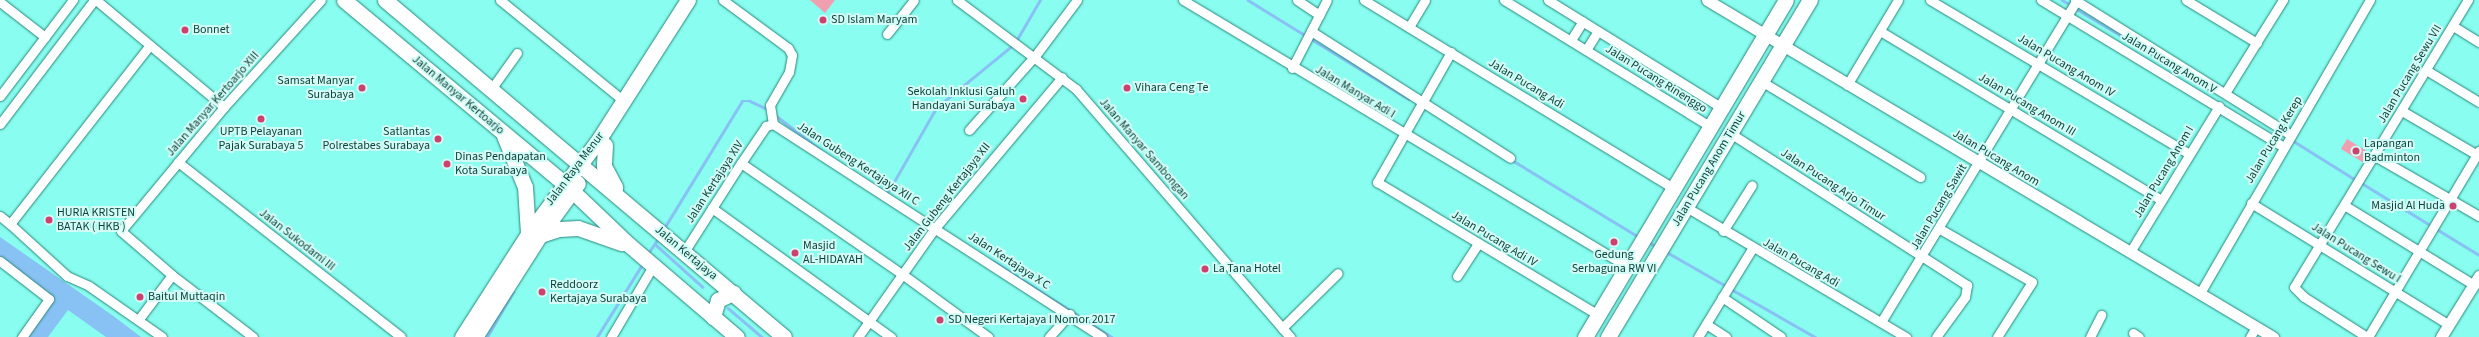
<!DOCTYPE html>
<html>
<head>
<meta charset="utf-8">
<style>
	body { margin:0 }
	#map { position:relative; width:2479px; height:337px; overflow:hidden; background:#89fdef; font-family:"Source Sans 3",sans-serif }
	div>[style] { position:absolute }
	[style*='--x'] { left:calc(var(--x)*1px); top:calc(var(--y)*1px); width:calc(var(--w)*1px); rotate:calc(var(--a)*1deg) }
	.green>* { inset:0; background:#f09fb0 }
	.water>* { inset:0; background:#88c1f3 }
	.stream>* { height:2.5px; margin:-1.25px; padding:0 1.25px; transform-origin:1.25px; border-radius:1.25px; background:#88c1f3 }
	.roads { filter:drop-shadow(0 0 1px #28867c) drop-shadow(0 0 1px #28867c) }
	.minor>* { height:9px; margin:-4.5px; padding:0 4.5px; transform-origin:4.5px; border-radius:4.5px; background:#fff }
	.tertiary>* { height:11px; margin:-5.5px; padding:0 5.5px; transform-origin:5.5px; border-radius:5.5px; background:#fff }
	.primary>* { height:15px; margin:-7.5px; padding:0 7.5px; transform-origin:7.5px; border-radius:7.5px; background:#fff }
	.dots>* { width:11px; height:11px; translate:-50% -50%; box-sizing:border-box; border:2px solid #d3fcf6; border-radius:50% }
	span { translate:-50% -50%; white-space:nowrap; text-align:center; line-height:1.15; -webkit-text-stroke:4px #d3fcf6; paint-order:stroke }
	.poi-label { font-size:12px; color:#0d423c }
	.left { translate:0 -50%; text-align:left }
	.right { translate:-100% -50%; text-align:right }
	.street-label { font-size:12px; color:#0d423c }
</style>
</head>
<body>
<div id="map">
	<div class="green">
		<div style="clip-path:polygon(810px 0,835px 0,825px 13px)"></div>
		<div style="clip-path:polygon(2347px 139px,2370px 153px,2364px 163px,2341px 149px)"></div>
	</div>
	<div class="water">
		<div style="clip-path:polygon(0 237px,112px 315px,141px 337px,106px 337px,68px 310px,48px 337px,26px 337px,51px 297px,0 258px)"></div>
	</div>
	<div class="stream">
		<div style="--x:1248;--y:0;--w:189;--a:31.6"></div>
		<div style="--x:2062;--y:0;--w:10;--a:29"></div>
		<div style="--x:2075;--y:8;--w:131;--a:30.9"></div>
		<div style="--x:1016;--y:41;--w:48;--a:-59.7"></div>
		<div style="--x:774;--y:114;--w:59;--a:37.5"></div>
		<div style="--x:2292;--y:140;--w:75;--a:32"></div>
		<div style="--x:1512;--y:160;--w:149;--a:31.2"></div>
		<div style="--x:2360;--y:182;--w:140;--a:31.5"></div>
		<div style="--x:887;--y:194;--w:99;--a:-60.3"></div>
		<div style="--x:936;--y:108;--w:99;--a:-39.3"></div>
		<div style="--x:663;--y:230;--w:151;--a:-58.5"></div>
		<div style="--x:742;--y:101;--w:8;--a:0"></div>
		<div style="--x:750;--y:101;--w:21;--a:25"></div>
		<div style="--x:1647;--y:241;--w:12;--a:31"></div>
		<div style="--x:655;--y:244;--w:64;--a:41.9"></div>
		<div style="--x:1665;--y:251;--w:70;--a:29.8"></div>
		<div style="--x:647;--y:255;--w:22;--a:-56"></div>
		<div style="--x:993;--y:261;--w:141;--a:32.6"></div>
		<div style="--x:1731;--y:289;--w:97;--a:29.7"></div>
		<div style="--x:728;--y:308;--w:45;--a:40.5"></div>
		<div style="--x:487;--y:337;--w:52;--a:-60"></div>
		<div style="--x:597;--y:337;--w:87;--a:-58.1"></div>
	</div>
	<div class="roads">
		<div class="minor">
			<div style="--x:96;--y:0;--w:167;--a:39.9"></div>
			<div style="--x:500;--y:0;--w:160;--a:39.2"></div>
			<div style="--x:723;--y:0;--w:81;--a:36.4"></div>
			<div style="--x:788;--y:48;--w:8;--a:60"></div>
			<div style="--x:792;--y:55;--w:17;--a:100"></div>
			<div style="--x:789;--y:72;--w:38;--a:120"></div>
			<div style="--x:770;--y:105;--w:19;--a:81"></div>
			<div style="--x:957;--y:0;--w:149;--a:36.8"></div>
			<div style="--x:1076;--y:89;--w:328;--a:49.2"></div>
			<div style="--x:1183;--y:0;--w:519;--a:30.96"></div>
			<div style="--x:1297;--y:0;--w:27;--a:34"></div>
			<div style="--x:1364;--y:0;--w:364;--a:31.3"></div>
			<div style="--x:1504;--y:0;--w:245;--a:31.5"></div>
			<div style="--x:1548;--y:0;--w:207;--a:31.8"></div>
			<div style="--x:1930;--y:0;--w:301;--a:30.7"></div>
			<div style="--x:2041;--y:0;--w:284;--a:31.2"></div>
			<div style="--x:2075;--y:0;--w:255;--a:32"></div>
			<div style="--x:2186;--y:0;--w:83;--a:31.2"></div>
			<div style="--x:0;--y:2;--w:57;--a:37.9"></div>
			<div style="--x:2453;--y:26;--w:31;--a:32"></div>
			<div style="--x:1409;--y:27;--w:31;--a:-59"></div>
			<div style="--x:1311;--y:31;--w:236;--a:32.5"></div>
			<div style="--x:1880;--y:31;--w:328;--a:31"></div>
			<div style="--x:887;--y:34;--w:43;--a:-51.5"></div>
			<div style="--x:1571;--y:40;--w:22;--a:-58"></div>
			<div style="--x:1586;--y:50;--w:22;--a:-58"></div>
			<div style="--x:1451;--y:52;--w:150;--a:119.6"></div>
			<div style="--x:1377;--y:182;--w:258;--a:31"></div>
			<div style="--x:1292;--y:68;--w:76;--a:-62.8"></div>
			<div style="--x:2426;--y:70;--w:62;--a:31.1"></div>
			<div style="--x:1761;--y:81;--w:186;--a:31.1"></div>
			<div style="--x:1847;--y:85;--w:99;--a:-59"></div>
			<div style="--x:492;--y:88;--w:43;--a:-54.5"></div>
			<div style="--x:2225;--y:93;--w:110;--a:-58.1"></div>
			<div style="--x:0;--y:96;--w:121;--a:-52.8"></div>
			<div style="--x:2402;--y:111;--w:89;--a:30.3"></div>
			<div style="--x:0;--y:124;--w:156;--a:-52.8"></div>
			<div style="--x:969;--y:130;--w:99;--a:-48.3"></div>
			<div style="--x:1035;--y:56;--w:70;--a:-53.1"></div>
			<div style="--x:1730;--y:133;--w:282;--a:32.7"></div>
			<div style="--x:1967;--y:285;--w:12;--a:99"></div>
			<div style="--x:1965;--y:297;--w:49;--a:125.9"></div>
			<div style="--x:2375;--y:156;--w:120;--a:30"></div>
			<div style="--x:178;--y:162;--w:283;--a:38.1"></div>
			<div style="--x:741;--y:163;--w:196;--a:34.6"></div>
			<div style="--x:902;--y:274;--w:107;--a:36.2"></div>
			<div style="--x:2251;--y:203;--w:231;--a:31.6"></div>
			<div style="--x:2344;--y:205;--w:153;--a:31.6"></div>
			<div style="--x:1686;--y:207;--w:256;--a:30.6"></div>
			<div style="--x:712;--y:208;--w:221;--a:35.8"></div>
			<div style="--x:0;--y:216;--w:13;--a:39"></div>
			<div style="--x:10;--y:224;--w:226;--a:-52"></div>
			<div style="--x:10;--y:224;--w:77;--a:42.4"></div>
			<div style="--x:67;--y:276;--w:24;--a:24"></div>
			<div style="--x:89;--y:286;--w:89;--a:34.9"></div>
			<div style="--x:1940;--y:229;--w:106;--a:29.9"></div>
			<div style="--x:2032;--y:282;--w:65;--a:122.5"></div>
			<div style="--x:1723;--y:231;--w:54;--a:-57.8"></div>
			<div style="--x:684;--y:252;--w:106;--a:-57.4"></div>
			<div style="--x:741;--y:163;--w:45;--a:-56"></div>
			<div style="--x:766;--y:126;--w:7;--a:-16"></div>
			<div style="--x:773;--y:124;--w:392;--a:32.9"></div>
			<div style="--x:2130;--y:252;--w:171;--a:-58.6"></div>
			<div style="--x:0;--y:261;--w:62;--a:37.8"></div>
			<div style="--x:49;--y:299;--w:47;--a:125.4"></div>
			<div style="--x:1457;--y:276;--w:38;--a:-57"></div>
			<div style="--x:2200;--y:293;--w:339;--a:-59.9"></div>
			<div style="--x:1722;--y:297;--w:71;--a:34.1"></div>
			<div style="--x:139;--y:319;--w:55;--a:-53.1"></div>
			<div style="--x:1881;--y:322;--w:377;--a:-58.7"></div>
			<div style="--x:1706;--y:324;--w:24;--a:33"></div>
			<div style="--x:1282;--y:328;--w:78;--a:-44.5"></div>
			<div style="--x:2133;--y:333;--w:7;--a:34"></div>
			<div style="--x:253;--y:337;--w:102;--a:-142.6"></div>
			<div style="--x:172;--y:275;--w:67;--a:-139.2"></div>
			<div style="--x:121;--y:231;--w:161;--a:-50.3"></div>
			<div style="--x:224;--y:107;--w:144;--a:-47.8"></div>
			<div style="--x:611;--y:337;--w:82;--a:-59.4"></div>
			<div style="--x:858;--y:337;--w:133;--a:-54.8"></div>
			<div style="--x:935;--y:228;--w:197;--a:-49.9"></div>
			<div style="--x:1049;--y:337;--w:31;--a:-48"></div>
			<div style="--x:1698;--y:337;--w:103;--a:-58.5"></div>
			<div style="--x:2090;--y:337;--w:25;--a:-63"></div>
			<div style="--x:2250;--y:337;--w:12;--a:-59"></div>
			<div style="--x:2367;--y:337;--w:75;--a:-147.6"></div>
			<div style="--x:2304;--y:297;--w:14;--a:-135"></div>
			<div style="--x:2294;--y:287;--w:336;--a:-58.8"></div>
			<div style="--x:2368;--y:337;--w:217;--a:-59.2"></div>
		</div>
		<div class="tertiary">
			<div style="--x:1707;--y:0;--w:659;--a:30.77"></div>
			<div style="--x:2441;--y:337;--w:72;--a:-58.1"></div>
		</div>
		<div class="primary">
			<div style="--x:344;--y:0;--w:286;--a:39.8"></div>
			<div style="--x:564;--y:183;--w:88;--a:43.6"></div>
			<div style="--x:628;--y:244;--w:143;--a:40.5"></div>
			<div style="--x:385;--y:0;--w:522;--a:40.18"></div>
			<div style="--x:504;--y:136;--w:55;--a:67.6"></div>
			<div style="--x:525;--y:187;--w:47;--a:86.3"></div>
			<div style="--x:605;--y:145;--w:21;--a:93"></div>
			<div style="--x:604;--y:166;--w:24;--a:62"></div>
			<div style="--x:540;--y:235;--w:20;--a:-18"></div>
			<div style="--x:559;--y:229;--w:19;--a:-3"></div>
			<div style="--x:578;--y:228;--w:46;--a:19.2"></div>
			<div style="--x:713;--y:317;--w:18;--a:-74"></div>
			<div style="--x:718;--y:300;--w:17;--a:-25"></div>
			<div style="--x:462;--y:337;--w:122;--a:-57.3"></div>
			<div style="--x:528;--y:234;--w:119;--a:-53.2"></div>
			<div style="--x:599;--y:139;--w:165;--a:-57.4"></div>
			<div style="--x:475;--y:337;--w:121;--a:-57.5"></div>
			<div style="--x:540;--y:235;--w:64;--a:-53.8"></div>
			<div style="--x:1585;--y:337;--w:392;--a:-59.2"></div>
			<div style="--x:1608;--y:337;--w:393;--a:-59.1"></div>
		</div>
	</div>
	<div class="dots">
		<div style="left:823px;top:20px;background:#ce406d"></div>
		<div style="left:185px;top:30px;background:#ce406d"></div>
		<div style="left:362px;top:88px;background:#ce406d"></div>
		<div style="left:1127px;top:88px;background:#ce406d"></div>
		<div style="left:1023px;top:99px;background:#ce406d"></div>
		<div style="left:261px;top:119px;background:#ce406d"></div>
		<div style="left:438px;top:139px;background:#ce406d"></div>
		<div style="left:2356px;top:151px;background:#ce406d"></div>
		<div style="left:447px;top:164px;background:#ce406d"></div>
		<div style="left:2453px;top:206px;background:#ce406d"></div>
		<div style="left:49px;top:220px;background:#ce406d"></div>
		<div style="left:1614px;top:242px;background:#ce406d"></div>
		<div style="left:795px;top:253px;background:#ce406d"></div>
		<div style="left:1205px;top:269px;background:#ce406d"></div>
		<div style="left:542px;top:292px;background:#ce406d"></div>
		<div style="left:140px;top:297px;background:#ce406d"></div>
		<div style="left:940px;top:320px;background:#ce406d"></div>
	</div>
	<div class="poi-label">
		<span class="left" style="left:831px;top:20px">SD Islam Maryam</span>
		<span class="left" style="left:193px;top:30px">Bonnet</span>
		<span class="right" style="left:354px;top:88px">Samsat Manyar<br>Surabaya</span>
		<span class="left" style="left:1135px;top:88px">Vihara Ceng Te</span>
		<span class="right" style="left:1015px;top:99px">Sekolah Inklusi Galuh<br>Handayani Surabaya</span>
		<span style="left:261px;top:139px">UPTB Pelayanan<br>Pajak Surabaya 5</span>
		<span class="right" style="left:430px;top:139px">Satlantas<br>Polrestabes Surabaya</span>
		<span class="left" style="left:2364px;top:151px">Lapangan<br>Badminton</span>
		<span class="left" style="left:455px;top:164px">Dinas Pendapatan<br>Kota Surabaya</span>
		<span class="right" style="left:2445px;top:206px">Masjid Al Huda</span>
		<span class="left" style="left:57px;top:220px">HURIA KRISTEN<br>BATAK ( HKB )</span>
		<span class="left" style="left:803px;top:253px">Masjid<br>AL-HIDAYAH</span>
		<span style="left:1614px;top:262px">Gedung<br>Serbaguna RW VI</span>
		<span class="left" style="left:1213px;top:269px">La Tana Hotel</span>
		<span class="left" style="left:550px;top:292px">Reddoorz<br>Kertajaya Surabaya</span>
		<span class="left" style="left:148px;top:297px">Baitul Muttaqin</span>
		<span class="left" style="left:948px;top:320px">SD Negeri Kertajaya I Nomor 2017</span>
	</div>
	<div class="street-label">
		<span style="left:2169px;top:63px;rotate:31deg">Jalan Pucang Anom V</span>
		<span style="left:2066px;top:66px;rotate:31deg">Jalan Pucang Anom IV</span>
		<span style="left:2410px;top:74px;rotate:-59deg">Jalan Pucang Sewu VII</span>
		<span style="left:1656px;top:79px;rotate:32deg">Jalan Pucang Rinenggo</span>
		<span style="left:1526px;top:84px;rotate:31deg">Jalan Pucang Adi</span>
		<span style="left:1355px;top:92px;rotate:31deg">Jalan Manyar Adi I</span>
		<span style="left:458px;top:95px;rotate:40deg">Jalan Manyar Kertoarjo</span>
		<span style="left:213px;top:104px;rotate:-49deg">Jalan Manyar Kertoarjo XIII</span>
		<span style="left:2027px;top:105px;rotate:31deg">Jalan Pucang Anom III</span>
		<span style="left:2274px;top:140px;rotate:-59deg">Jalan Pucang Kerep</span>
		<span style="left:1144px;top:149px;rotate:49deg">Jalan Manyar Sambongan</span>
		<span style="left:1996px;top:158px;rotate:31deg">Jalan Pucang Anom</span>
		<span style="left:858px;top:164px;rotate:33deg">Jalan Gubeng Kertajaya XII C</span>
		<span style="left:575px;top:169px;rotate:-53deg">Jalan Raya Menur</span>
		<span style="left:1709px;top:169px;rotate:-59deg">Jalan Pucang Anom Timur</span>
		<span style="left:2164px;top:172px;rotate:-59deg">Jalan Pucang Anom I</span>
		<span style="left:715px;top:182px;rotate:-57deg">Jalan Kertajaya XIV</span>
		<span style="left:1833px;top:185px;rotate:33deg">Jalan Pucang Arjo Timur</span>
		<span style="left:947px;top:197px;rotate:-52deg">Jalan Gubeng Kertajaya XII</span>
		<span style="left:1939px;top:207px;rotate:-59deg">Jalan Pucang Sawit</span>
		<span style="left:1494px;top:239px;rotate:31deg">Jalan Pucang Adi IV</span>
		<span style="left:297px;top:240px;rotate:38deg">Jalan Sukodami III</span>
		<span style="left:686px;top:253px;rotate:40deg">Jalan Kertajaya</span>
		<span style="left:2356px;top:253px;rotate:32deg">Jalan Pucang Sewu I</span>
		<span style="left:1009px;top:261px;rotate:33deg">Jalan Kertajaya X C</span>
		<span style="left:1801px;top:263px;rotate:30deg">Jalan Pucang Adi</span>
	</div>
</div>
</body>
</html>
